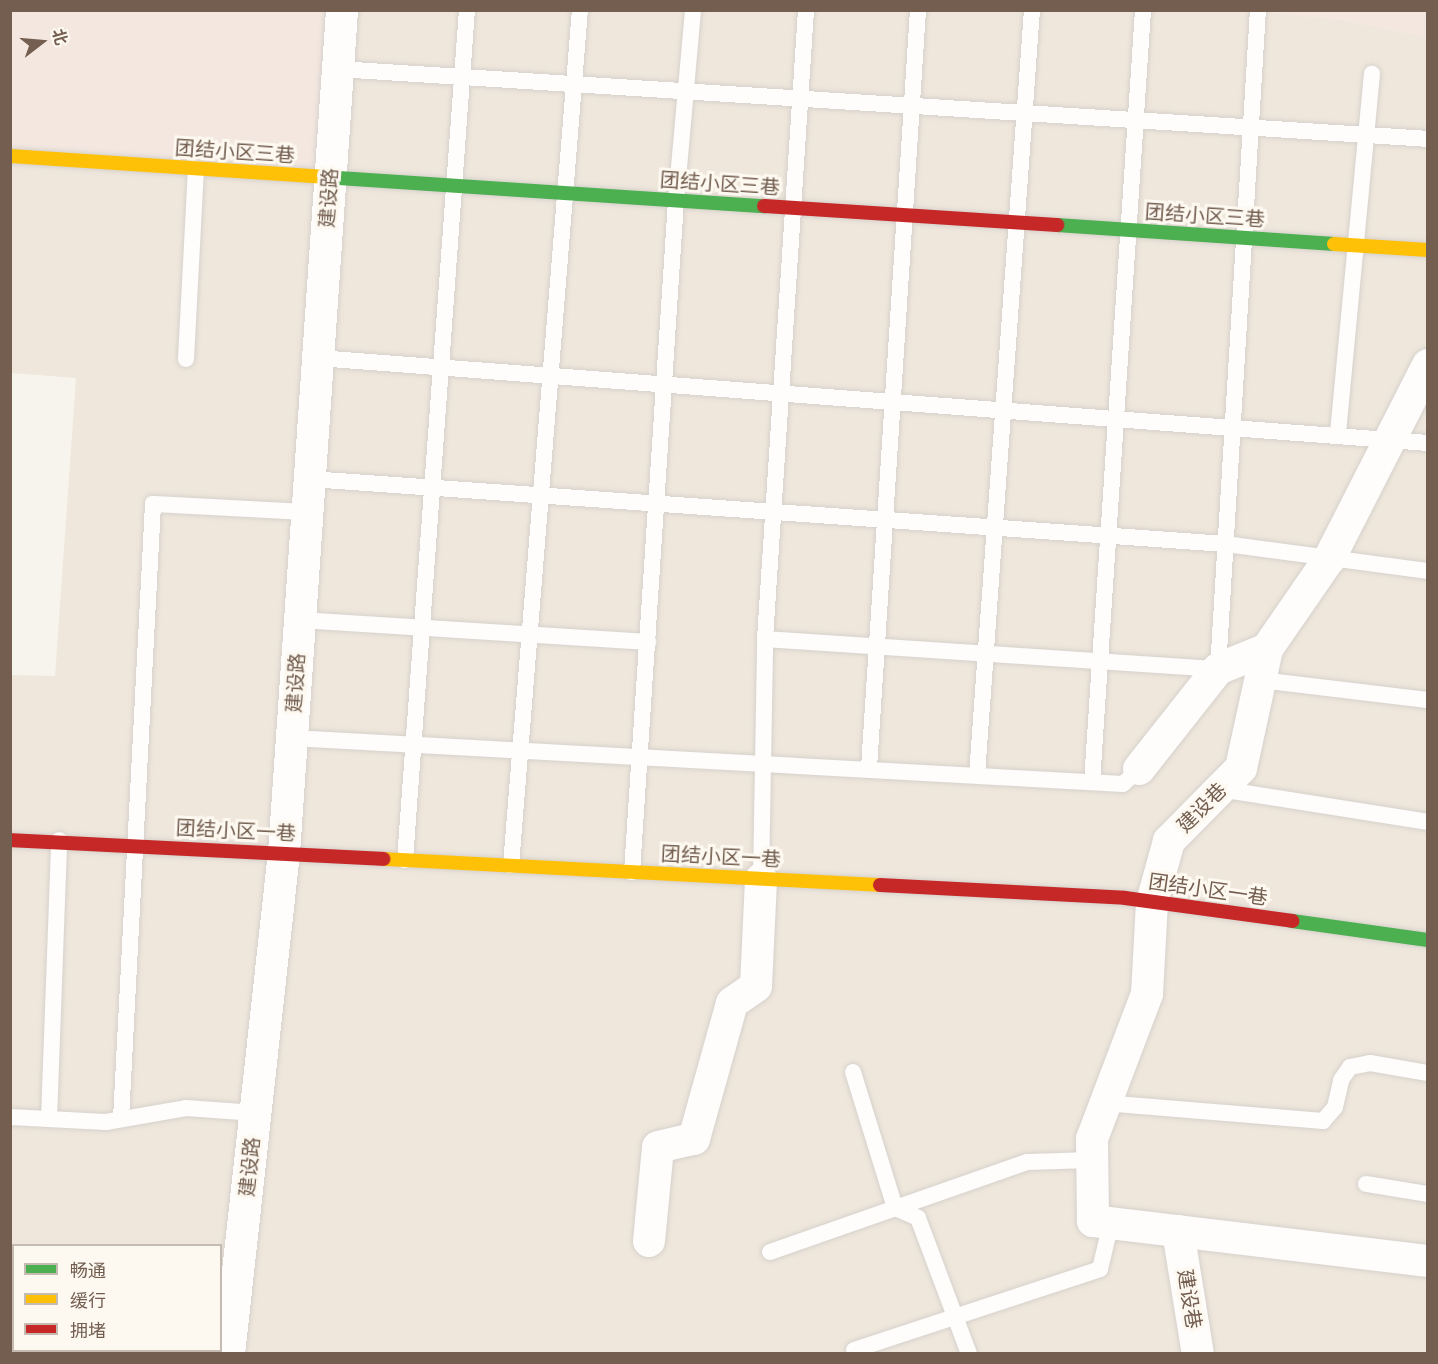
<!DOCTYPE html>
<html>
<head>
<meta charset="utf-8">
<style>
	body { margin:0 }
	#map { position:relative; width:1438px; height:1364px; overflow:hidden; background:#f7f4ee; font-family:"Space Grotesk","Noto Sans SC",sans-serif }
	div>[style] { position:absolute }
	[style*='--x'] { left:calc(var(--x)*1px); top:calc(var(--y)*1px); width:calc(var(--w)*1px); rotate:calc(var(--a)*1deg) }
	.residential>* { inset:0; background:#efe7dc }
	.commercial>* { inset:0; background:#f3e7e0 }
	.roads { filter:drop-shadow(0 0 2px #d6d1cc) drop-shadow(0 0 2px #d6d1cc) }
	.lane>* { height:16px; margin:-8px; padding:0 8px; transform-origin:8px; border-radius:8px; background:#fefdfc }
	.street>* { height:32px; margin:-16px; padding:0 16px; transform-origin:16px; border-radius:16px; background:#fefdfc }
	.fast>* { height:14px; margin:-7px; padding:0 7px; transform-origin:7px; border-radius:7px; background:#4caf50 }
	.slow>* { height:14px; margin:-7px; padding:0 7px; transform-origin:7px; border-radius:7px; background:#ffc107 }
	.jam>* { height:14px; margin:-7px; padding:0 7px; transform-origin:7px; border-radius:7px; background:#c62828 }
	span { translate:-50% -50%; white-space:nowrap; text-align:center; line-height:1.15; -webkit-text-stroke:6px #fdf9f1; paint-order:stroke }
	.street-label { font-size:20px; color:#735e50 }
	.frame { position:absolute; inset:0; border:12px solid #735e50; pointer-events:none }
	.legend { position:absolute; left:12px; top:1244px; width:210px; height:108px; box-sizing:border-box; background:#fdf9f1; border:2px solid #c6bbb1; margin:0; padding:8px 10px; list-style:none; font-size:18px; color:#735e50 }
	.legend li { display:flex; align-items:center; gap:12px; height:30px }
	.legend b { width:30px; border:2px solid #c6bbb1 }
	.north { position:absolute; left:12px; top:12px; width:60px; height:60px; -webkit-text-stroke:4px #fdf9f1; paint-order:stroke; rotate:74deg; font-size:16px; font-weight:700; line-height:24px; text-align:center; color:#735e50 }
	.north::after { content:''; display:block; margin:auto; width:21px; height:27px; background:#735e50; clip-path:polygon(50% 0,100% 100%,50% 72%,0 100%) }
</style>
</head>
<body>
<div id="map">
	<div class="residential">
		<div style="clip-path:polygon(evenodd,1248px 10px,1343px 20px,1427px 37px,1427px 1353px,11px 1353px,11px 675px,55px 676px,76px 378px,11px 373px,11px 160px,342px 11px,1248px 10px,14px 1246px,220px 1246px,220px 1350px,14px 1350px,14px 1246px)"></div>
	</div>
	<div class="commercial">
		<div style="clip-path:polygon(10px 11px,342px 11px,329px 185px,11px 160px)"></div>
		<div style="clip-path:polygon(1248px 11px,1427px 11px,1427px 37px,1343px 20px)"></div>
	</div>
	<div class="roads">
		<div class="lane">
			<div style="--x:338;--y:69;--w:1092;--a:3.67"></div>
			<div style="--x:318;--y:358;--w:1113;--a:4.38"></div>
			<div style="--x:186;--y:359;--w:190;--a:-87"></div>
			<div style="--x:1338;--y:433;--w:361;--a:-84.6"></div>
			<div style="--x:310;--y:479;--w:917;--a:4.06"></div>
			<div style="--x:1225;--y:544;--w:205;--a:7.6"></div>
			<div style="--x:300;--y:620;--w:349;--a:3.6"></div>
			<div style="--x:765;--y:639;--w:454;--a:3.8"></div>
			<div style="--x:1218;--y:669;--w:660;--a:-86.53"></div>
			<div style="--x:1260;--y:680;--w:169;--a:6.8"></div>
			<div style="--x:292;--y:738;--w:832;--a:3.17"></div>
			<div style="--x:1123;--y:784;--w:22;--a:-43"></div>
			<div style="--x:869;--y:768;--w:760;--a:-86.3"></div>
			<div style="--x:977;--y:775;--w:767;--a:-85.89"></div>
			<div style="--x:1092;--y:782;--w:774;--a:-86.22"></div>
			<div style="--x:1220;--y:789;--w:211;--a:9"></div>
			<div style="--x:405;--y:860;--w:852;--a:-85.83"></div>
			<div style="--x:511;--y:865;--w:858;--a:-85.39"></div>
			<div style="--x:632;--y:872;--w:672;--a:-86.25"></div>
			<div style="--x:676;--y:201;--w:192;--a:-84.9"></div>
			<div style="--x:761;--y:879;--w:240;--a:-89"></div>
			<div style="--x:765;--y:639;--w:630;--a:-86.27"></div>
			<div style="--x:853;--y:1072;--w:142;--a:72.8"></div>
			<div style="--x:895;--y:1208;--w:25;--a:23"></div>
			<div style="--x:918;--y:1218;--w:145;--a:69.4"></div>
			<div style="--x:1104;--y:1103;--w:220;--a:4.7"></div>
			<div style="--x:1323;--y:1121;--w:18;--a:-49"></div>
			<div style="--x:1335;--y:1107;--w:28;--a:-77"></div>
			<div style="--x:1341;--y:1080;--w:16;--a:-55"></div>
			<div style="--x:1350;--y:1067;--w:20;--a:-11"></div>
			<div style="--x:1370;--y:1063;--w:59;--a:9.8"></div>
			<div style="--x:10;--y:1117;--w:96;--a:3"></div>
			<div style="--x:106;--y:1122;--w:81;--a:-9.9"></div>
			<div style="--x:186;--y:1108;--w:70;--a:4.1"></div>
			<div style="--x:49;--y:1119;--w:279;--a:-87.9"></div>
			<div style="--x:121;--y:1119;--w:616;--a:-87.02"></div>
			<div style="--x:153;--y:504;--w:154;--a:3"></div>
			<div style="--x:1366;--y:1184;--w:63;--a:9.2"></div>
			<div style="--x:770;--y:1252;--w:272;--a:-19.3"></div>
			<div style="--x:1027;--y:1162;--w:65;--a:-1.8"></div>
			<div style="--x:854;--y:1350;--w:259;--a:-18.2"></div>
			<div style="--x:1100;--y:1269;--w:47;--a:-76.6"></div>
		</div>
		<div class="street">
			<div style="--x:1428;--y:365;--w:218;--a:117"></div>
			<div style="--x:1329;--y:559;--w:109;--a:124.6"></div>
			<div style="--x:1267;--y:649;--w:122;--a:102.3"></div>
			<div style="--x:1241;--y:768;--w:103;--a:134.6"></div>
			<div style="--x:1169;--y:841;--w:63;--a:105.6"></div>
			<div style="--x:1152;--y:902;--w:92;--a:93.1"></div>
			<div style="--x:1147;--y:994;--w:155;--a:110.8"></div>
			<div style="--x:1092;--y:1139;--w:82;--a:89.3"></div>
			<div style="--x:1093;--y:1221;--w:337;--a:6.8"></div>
			<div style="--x:1139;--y:769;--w:127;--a:-51.7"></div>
			<div style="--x:1218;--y:669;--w:53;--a:-22.2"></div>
			<div style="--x:1178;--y:1231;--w:125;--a:80.8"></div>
			<div style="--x:649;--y:1241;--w:94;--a:-84.5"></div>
			<div style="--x:658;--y:1147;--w:37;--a:-13"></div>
			<div style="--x:694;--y:1139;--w:141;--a:-74.4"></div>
			<div style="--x:732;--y:1003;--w:29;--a:-35"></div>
			<div style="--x:756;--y:986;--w:107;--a:-87.3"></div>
			<div style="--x:229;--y:1354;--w:504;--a:-83.74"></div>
			<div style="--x:284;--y:853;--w:845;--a:-86.06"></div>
		</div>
		<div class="fast">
			<div style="--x:323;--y:177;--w:442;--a:3.8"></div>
			<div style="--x:1057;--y:225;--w:278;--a:3.9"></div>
			<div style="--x:1292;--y:921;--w:137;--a:8"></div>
		</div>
		<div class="slow">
			<div style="--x:10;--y:156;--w:314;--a:3.8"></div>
			<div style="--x:1334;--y:244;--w:94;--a:3.7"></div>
			<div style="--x:384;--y:859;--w:497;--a:3"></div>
		</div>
		<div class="jam">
			<div style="--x:764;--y:206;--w:294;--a:3.7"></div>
			<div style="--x:10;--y:840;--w:374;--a:2.9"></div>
			<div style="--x:880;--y:885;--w:245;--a:3"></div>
			<div style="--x:1125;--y:898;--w:169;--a:7.8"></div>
		</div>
	</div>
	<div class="street-label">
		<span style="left:235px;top:152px;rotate:4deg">团结小区三巷</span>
		<span style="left:720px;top:184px;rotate:4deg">团结小区三巷</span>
		<span style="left:329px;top:198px;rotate:-86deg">建设路</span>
		<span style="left:1205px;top:216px;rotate:4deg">团结小区三巷</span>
		<span style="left:296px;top:683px;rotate:-86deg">建设路</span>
		<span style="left:1202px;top:808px;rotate:-45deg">建设巷</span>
		<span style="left:236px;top:831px;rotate:3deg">团结小区一巷</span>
		<span style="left:721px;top:857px;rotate:3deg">团结小区一巷</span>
		<span style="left:1208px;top:890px;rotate:8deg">团结小区一巷</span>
		<span style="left:250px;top:1167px;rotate:-84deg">建设路</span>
		<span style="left:1189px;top:1299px;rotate:81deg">建设巷</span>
	</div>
	<div class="frame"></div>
	<ul class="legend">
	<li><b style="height:8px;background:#4caf50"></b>畅通</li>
	<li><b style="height:8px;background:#ffc107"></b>缓行</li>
	<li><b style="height:8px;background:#c62828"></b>拥堵</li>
	</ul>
	<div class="north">北</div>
</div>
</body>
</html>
